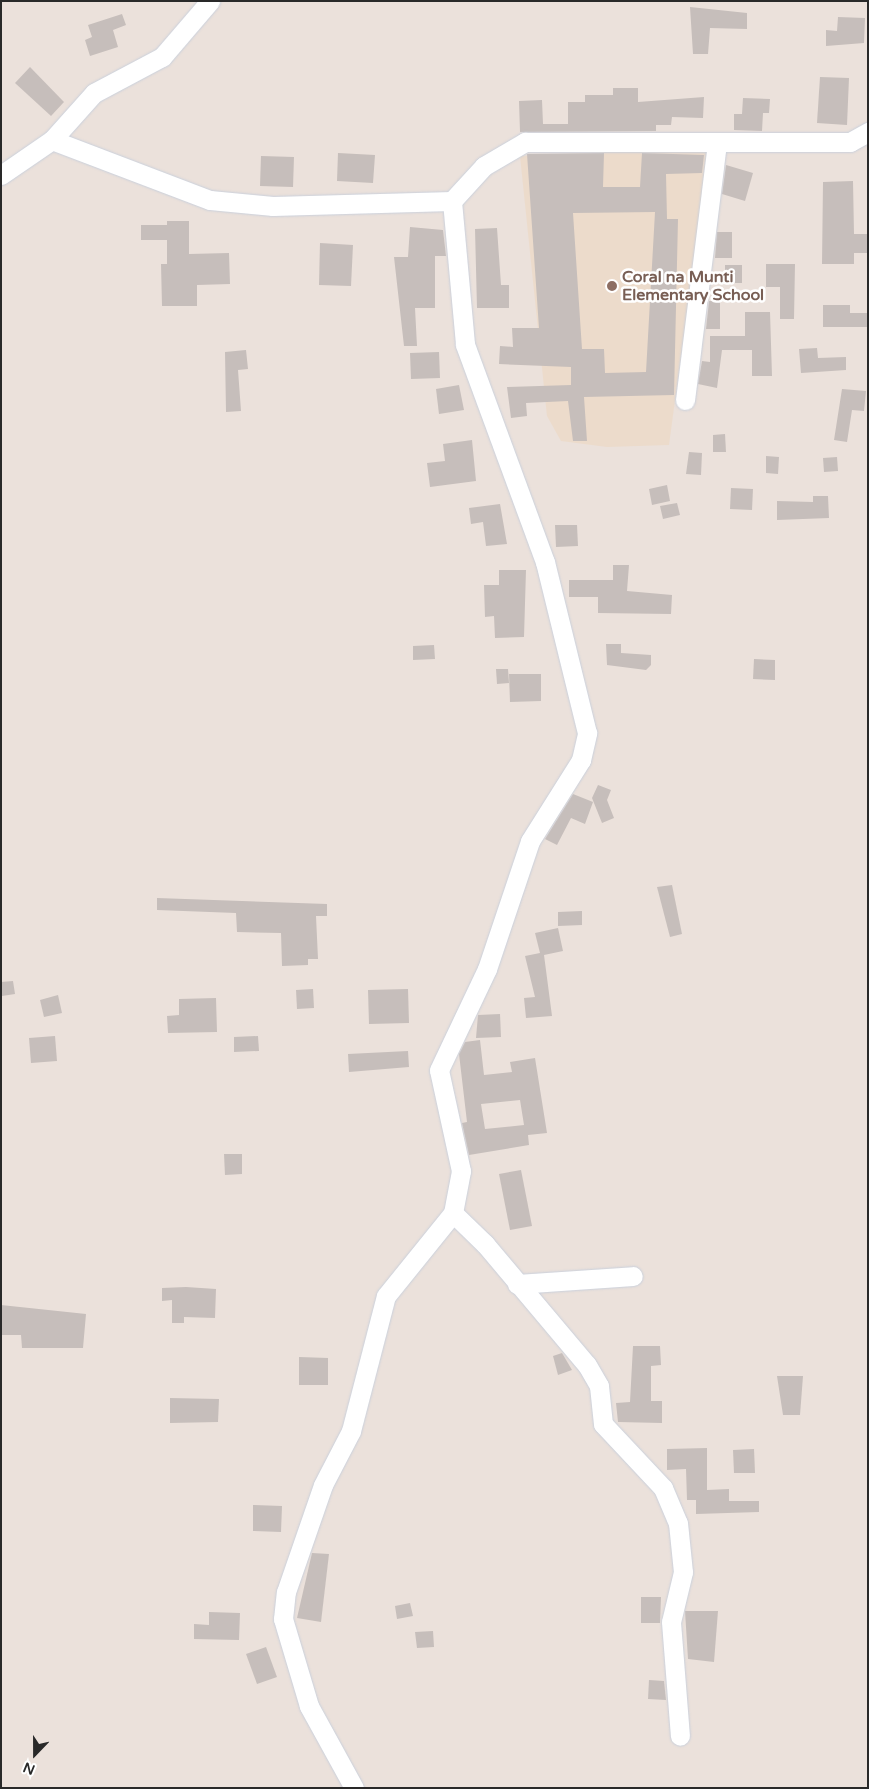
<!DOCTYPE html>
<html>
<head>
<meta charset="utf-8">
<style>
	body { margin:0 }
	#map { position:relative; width:869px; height:1789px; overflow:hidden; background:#ebe1db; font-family:"Varela Round",sans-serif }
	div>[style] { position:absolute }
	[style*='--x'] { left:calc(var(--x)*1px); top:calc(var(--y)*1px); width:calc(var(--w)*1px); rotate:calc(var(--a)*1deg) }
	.education>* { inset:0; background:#ecdbcb }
	.building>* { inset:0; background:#c6bebb }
	.roads { filter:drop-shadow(0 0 1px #cad0db) drop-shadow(0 0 1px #cad0db) }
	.minor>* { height:19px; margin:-9.5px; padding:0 9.5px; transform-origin:9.5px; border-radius:9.5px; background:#fff }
	.dots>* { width:14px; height:14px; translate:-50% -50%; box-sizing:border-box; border:2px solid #fff; border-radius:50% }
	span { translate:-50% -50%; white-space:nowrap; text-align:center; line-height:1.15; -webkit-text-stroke:5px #fff; paint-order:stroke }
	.education-label { font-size:16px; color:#785e54; font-weight:700 }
	.left { translate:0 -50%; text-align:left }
	.frame { position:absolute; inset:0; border:2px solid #292929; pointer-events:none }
	.north { position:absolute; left:10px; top:1729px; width:50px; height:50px; -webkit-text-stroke:4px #fff; paint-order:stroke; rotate:202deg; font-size:14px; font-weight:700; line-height:20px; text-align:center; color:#292929 }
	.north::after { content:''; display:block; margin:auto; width:18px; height:22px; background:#292929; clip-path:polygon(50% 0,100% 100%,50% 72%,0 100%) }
</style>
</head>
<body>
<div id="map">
	<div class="education">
		<div style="clip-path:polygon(709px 147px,669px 445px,607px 447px,561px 441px,547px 416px,520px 156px)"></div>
	</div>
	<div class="building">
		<div style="clip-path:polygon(690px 7px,747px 13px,747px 29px,710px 28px,708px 54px,693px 54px)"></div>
		<div style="clip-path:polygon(122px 14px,126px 25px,113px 30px,118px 47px,90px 56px,85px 40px,92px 37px,88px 25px)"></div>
		<div style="clip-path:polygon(838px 17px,865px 18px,864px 43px,826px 46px,826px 30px,837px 31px)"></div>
		<div style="clip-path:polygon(30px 67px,64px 102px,51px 116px,15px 83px)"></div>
		<div style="clip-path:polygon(820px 77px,849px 78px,847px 125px,817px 123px)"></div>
		<div style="clip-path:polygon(613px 88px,638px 88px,638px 102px,704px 97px,703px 118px,672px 117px,671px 125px,656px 125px,656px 131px,520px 132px,519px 101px,542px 100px,543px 124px,568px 124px,568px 102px,585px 102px,585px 95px,613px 95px)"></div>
		<div style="clip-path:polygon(743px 98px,770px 99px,769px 113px,763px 113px,762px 131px,734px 130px,734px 114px,742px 114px)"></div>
		<div style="clip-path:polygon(338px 153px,375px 155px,373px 183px,337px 181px)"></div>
		<div style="clip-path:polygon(evenodd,604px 153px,603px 187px,640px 187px,642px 153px,704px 155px,702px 173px,666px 174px,667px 219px,678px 219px,674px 395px,584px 397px,587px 441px,573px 441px,568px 401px,526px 403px,527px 416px,511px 418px,507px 387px,571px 385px,571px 367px,499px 364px,500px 346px,513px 347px,512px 328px,539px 328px,527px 154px,604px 153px,655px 212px,646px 372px,605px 373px,604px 349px,582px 349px,573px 213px,655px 212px)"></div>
		<div style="clip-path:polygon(261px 156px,294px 157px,293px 187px,260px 186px)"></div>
		<div style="clip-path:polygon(726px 165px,753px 173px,745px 201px,722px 194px)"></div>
		<div style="clip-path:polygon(853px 181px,854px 234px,868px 234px,868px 253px,854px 253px,854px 264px,822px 264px,823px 182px)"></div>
		<div style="clip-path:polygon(167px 221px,189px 221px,189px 254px,229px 253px,230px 284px,197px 285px,197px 306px,162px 306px,161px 264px,167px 264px,167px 240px,141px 240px,141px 225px,167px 225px)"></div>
		<div style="clip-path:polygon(410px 227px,443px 230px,446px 256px,435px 256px,435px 308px,415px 308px,417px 346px,404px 346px,394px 257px,408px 257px)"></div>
		<div style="clip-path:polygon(497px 228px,501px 285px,509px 285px,509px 308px,477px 308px,475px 229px)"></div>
		<div style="clip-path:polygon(717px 232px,732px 232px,732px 258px,715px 258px)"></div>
		<div style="clip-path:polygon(320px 243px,353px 245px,351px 286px,319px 285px)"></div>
		<div style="clip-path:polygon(766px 264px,795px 264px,794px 319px,780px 319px,780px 287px,766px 287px)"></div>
		<div style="clip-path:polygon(725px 265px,742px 265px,742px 283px,725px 283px)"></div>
		<div style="clip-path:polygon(709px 301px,720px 301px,720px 329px,706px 329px)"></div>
		<div style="clip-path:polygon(823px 305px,850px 305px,850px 313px,868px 313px,868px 327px,823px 327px)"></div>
		<div style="clip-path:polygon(745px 312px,770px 312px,772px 376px,752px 376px,752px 350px,722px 350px,717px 388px,698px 384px,702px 361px,710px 362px,710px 336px,745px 336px)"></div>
		<div style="clip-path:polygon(817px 348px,818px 358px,846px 357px,846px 370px,801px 373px,799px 349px)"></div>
		<div style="clip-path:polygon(246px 350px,248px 369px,238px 370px,241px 411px,226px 412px,225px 352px)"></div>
		<div style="clip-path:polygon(439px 352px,440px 378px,411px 379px,410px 353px)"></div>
		<div style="clip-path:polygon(459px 385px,464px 410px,439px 414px,436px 389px)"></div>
		<div style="clip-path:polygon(842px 389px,866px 391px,864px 411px,852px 410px,847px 442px,834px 440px)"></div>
		<div style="clip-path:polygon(725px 434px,726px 452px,713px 452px,713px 435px)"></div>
		<div style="clip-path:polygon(472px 440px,476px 481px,430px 487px,427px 463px,445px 461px,443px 444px)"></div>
		<div style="clip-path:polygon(689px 452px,702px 453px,701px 475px,686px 474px)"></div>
		<div style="clip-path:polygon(766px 456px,779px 457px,778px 474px,766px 473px)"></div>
		<div style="clip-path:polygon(837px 457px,838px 471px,824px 472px,823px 458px)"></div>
		<div style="clip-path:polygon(667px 485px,670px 501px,652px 505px,649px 489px)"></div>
		<div style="clip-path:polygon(731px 488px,753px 489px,752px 510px,730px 509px)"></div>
		<div style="clip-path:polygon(813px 496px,828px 496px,829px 518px,777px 520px,777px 501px,813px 502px)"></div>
		<div style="clip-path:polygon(677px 503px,680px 515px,663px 519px,660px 506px)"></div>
		<div style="clip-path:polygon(500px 504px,507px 544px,486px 546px,483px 522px,471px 524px,469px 508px)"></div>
		<div style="clip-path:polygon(555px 525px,577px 525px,578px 546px,556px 547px)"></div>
		<div style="clip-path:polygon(613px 565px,629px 565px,627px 591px,672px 595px,671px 614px,598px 613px,598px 597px,569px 597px,569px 580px,613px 580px)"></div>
		<div style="clip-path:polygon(499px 570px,526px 570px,524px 637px,495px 638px,494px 616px,485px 617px,484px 585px,499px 585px)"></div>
		<div style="clip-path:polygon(606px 644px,621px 644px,621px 653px,651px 655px,651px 665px,646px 670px,607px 665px)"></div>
		<div style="clip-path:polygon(434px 645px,435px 659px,413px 660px,413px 646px)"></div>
		<div style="clip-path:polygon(754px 659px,775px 660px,775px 680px,753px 679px)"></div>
		<div style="clip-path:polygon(496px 669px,508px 669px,509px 683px,497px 684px)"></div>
		<div style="clip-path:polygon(509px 674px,541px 674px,541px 701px,510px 702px)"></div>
		<div style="clip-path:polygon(598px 785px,611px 790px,607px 800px,614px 818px,602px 823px,592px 798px)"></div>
		<div style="clip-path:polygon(573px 794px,593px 802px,585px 824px,571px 818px,557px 845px,545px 839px)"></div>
		<div style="clip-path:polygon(672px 885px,682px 934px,670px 937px,657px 887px)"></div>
		<div style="clip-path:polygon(157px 898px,327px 904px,327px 916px,316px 916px,318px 959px,308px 959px,308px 965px,282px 966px,281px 933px,237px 932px,236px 913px,157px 910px)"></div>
		<div style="clip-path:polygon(582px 911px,582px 925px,558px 926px,558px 912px)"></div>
		<div style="clip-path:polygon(558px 928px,563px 951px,544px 955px,552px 1016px,526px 1018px,524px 998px,535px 997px,525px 956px,540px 953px,535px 933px)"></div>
		<div style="clip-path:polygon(13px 981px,15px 994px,2px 996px,1px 982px)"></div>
		<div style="clip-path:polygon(313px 989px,314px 1008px,297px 1009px,296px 990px)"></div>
		<div style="clip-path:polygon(408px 989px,409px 1023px,369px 1024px,368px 990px)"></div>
		<div style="clip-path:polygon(58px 995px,62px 1013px,44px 1017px,40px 1000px)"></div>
		<div style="clip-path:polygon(216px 998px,217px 1032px,168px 1033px,167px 1016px,179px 1015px,179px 999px)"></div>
		<div style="clip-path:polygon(500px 1014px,501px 1037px,476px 1038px,478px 1015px)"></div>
		<div style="clip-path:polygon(55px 1036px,57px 1061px,31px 1063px,29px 1038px)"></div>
		<div style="clip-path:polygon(258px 1036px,259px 1051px,234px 1052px,234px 1037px)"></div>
		<div style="clip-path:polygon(evenodd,480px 1040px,484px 1075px,512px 1072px,510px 1062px,535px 1058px,547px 1133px,528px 1135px,529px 1145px,469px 1155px,462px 1123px,467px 1122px,459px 1054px,465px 1042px,480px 1040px,520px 1100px,524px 1125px,485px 1129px,481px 1104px,520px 1100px)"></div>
		<div style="clip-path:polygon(408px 1051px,409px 1067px,349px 1072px,348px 1054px)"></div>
		<div style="clip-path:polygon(224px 1154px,242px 1154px,242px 1174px,225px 1175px)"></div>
		<div style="clip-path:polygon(521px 1170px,532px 1226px,510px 1230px,499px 1174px)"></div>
		<div style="clip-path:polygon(186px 1287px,216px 1289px,215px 1318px,184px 1317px,184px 1323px,172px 1323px,172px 1300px,162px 1301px,162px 1288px)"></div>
		<div style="clip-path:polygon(1px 1305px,86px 1314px,83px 1348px,22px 1348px,21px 1335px,1px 1335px)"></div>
		<div style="clip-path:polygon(633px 1346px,660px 1346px,661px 1365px,651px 1366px,651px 1401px,662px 1401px,662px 1423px,618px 1422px,616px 1403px,630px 1402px)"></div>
		<div style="clip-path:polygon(562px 1353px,572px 1370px,558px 1375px,553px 1356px)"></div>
		<div style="clip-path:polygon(299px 1357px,328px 1358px,328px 1385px,299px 1385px)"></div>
		<div style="clip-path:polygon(777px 1376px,803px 1376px,800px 1415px,783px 1415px)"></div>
		<div style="clip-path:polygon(170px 1398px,219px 1399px,218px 1422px,170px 1423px)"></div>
		<div style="clip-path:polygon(707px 1448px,707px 1490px,729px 1489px,729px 1501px,759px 1501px,759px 1512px,696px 1514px,696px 1500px,687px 1500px,686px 1469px,667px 1470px,667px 1449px)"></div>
		<div style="clip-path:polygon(754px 1449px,755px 1473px,734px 1473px,733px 1450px)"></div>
		<div style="clip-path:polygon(253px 1505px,282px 1506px,281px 1532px,253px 1531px)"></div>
		<div style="clip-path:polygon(312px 1553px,329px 1554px,321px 1622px,297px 1618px)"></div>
		<div style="clip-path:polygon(641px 1597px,661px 1597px,660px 1623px,641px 1623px)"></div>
		<div style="clip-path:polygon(410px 1603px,413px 1616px,397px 1619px,395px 1606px)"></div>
		<div style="clip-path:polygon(685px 1611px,718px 1611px,714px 1662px,688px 1659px)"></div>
		<div style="clip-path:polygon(209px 1612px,240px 1613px,239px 1640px,194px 1639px,194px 1624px,209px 1625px)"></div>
		<div style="clip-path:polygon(433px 1631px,434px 1647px,417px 1648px,415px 1632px)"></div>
		<div style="clip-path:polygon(266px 1647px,277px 1677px,257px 1684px,246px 1654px)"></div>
		<div style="clip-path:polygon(649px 1680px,664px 1681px,666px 1700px,648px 1699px)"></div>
	</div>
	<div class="roads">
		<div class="minor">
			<div style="--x:52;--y:140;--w:169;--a:20.8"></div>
			<div style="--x:210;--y:200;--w:63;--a:5.4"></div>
			<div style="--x:273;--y:206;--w:179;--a:-1.6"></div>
			<div style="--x:452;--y:201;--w:47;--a:-47.6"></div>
			<div style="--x:484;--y:166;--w:48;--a:-30.3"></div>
			<div style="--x:525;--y:142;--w:325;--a:0"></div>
			<div style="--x:850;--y:142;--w:21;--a:-29"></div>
			<div style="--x:1;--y:175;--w:62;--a:-34.5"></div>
			<div style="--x:52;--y:140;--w:63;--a:-48.2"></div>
			<div style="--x:94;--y:93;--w:77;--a:-27.9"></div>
			<div style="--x:162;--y:57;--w:74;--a:-49.4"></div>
			<div style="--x:685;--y:400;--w:259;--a:-82.9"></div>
			<div style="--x:453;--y:1213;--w:45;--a:44.1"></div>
			<div style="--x:485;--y:1244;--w:158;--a:49.9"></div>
			<div style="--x:587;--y:1365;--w:24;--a:60"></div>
			<div style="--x:599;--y:1386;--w:38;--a:84"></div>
			<div style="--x:603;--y:1424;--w:88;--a:46.8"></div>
			<div style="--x:663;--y:1488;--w:38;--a:67"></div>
			<div style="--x:678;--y:1523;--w:49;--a:84.2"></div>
			<div style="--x:683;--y:1572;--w:51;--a:103.5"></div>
			<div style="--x:671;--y:1622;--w:114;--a:85.5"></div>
			<div style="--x:517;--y:1284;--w:116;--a:-3.9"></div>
			<div style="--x:354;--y:1788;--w:94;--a:-118.8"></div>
			<div style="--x:309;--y:1706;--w:91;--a:-106.6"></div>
			<div style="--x:283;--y:1619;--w:27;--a:-84"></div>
			<div style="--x:286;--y:1592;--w:113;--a:-70.9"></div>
			<div style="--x:323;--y:1485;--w:61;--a:-62.6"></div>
			<div style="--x:351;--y:1431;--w:139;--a:-75.5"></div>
			<div style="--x:386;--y:1296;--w:107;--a:-51.1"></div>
			<div style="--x:453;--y:1213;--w:43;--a:-79.2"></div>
			<div style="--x:461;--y:1171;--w:103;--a:-102.3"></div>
			<div style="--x:439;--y:1070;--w:112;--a:-64.6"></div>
			<div style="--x:487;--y:969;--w:135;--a:-71.4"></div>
			<div style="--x:530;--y:841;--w:96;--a:-57.8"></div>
			<div style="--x:581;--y:760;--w:28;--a:-77"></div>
			<div style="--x:587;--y:733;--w:176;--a:-103.8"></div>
			<div style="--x:545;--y:562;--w:232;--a:-110.2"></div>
			<div style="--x:465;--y:344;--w:144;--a:-95.2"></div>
		</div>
	</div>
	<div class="dots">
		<div style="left:612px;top:286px;background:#8d6e63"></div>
	</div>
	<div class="education-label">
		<span class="left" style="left:622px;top:286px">Coral na Munti<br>Elementary School</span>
	</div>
	<div class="frame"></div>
	<div class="north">N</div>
</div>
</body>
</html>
